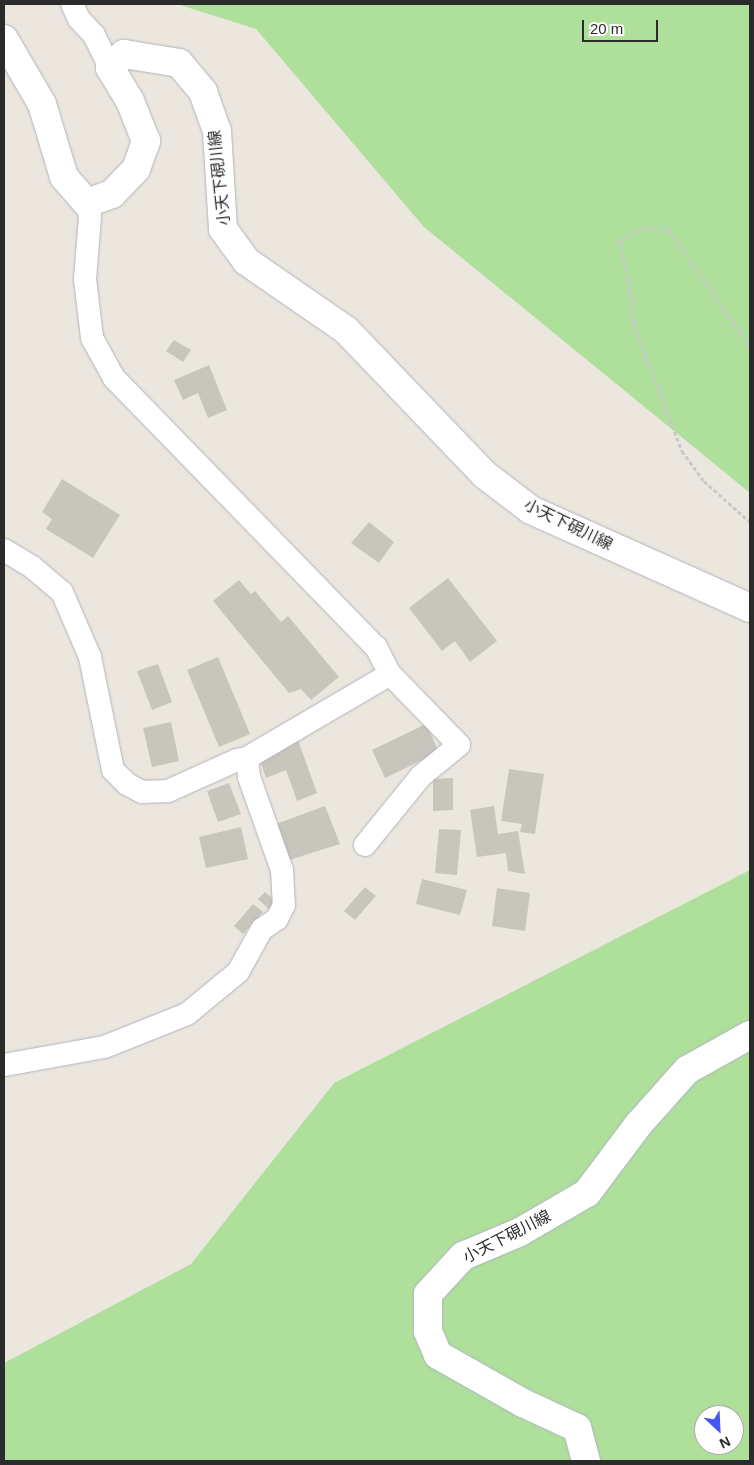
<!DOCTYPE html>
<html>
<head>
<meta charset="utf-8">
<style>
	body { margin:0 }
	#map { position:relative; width:754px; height:1465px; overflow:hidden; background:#ece7de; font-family:Helvetica,"Noto Sans JP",sans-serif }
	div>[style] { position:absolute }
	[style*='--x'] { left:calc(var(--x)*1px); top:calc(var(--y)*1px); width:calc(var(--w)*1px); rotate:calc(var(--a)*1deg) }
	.green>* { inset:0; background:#aee09c }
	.building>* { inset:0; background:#c8c5bc }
	.path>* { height:3px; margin-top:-1.5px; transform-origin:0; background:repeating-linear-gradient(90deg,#c8c8c8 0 4px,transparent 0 6.5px) }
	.roads { filter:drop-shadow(0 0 1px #b1b3be) drop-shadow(0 0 1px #b1b3be) }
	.street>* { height:22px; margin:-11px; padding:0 11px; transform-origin:11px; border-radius:11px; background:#fff }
	.secondary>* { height:28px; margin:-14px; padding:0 14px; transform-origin:14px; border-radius:14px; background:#fff }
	span { translate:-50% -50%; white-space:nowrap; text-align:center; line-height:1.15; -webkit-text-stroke:4.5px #fff; paint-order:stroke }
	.street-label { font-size:16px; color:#2b2b2b }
	.frame { position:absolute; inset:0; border:5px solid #2b2b2b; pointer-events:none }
	.north { position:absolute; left:694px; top:1405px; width:50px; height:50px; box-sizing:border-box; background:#fff; border:1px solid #aaa; border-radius:50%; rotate:155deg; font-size:14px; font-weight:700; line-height:20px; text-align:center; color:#2b2b2b }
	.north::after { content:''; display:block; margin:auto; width:18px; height:22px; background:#4556f2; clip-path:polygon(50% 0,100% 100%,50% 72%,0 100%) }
	.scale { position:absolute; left:582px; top:20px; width:76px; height:22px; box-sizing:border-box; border:2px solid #2b2b2b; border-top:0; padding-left:6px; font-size:15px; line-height:18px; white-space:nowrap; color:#2b2b2b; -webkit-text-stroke:4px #fff; paint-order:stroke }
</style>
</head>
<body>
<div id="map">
	<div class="green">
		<div style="clip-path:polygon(177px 4px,750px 4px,750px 493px,424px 227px,256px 29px)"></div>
		<div style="clip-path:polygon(evenodd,750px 870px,750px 1461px,4px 1461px,4px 1363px,191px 1264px,334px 1083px,750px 870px,704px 1415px,734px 1415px,734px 1445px,704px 1445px,704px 1415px)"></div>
	</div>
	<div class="building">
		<div style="clip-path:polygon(174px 340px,191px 350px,183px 362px,166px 351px)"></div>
		<div style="clip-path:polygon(209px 365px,227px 410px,208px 418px,198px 393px,183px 400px,174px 380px)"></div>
		<div style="clip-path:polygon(62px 479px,120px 515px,93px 558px,46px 529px,52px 519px,42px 512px)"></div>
		<div style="clip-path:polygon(369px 522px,394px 542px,379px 563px,351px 543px)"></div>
		<div style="clip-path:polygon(448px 578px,497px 641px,470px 662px,455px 641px,442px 651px,409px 608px)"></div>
		<div style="clip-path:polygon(239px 580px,251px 594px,255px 591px,281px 622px,288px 616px,339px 677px,311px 700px,301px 689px,289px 693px,213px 601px)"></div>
		<div style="clip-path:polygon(218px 657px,250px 734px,219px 747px,187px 670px)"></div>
		<div style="clip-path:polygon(158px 664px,172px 702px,152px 710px,137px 671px)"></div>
		<div style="clip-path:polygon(171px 722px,179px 761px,152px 767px,143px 728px)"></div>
		<div style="clip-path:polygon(426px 724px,439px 752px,385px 778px,372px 750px)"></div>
		<div style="clip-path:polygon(298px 740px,317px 793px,297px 801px,286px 770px,266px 778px,258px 754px)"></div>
		<div style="clip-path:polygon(509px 769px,544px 774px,535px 834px,520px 832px,522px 824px,501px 821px)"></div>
		<div style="clip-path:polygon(453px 778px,453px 810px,433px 811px,433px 779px)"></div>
		<div style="clip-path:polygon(229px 783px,241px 814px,218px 822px,207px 791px)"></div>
		<div style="clip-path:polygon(325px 806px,340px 844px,289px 860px,276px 824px)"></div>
		<div style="clip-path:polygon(494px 806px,498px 834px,518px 831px,525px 874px,508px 871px,506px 853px,477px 857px,470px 810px)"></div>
		<div style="clip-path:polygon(241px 827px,248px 859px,206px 868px,199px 837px)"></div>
		<div style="clip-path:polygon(439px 829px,461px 830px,457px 875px,435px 873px)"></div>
		<div style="clip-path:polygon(422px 879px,467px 890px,460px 915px,416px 904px)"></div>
		<div style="clip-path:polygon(365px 887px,376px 896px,355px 920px,344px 911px)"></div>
		<div style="clip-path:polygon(497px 888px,530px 893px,525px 931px,492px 926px)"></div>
		<div style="clip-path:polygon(265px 892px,280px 905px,273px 913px,258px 899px)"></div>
		<div style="clip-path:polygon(253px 904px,263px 912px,243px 934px,234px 926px)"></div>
	</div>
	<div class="path">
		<div style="--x:750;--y:347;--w:144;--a:-124.8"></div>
		<div style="--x:668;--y:229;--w:22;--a:-175"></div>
		<div style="--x:646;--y:227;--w:30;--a:153"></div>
		<div style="--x:619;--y:241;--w:41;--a:76"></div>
		<div style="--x:629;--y:281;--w:47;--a:82.7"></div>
		<div style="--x:635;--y:328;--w:132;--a:69.1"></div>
		<div style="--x:682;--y:451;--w:37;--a:54"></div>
		<div style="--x:704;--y:481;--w:62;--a:41.7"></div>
	</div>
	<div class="roads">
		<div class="street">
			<div style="--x:72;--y:4;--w:17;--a:65"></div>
			<div style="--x:79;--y:19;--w:22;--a:47"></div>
			<div style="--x:94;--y:35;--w:37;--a:64"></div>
			<div style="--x:87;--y:203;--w:14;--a:78"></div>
			<div style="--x:90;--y:217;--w:62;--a:94.6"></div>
			<div style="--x:85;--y:279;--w:59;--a:83.2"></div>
			<div style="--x:92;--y:338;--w:46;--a:61.2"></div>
			<div style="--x:114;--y:378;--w:376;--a:45.8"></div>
			<div style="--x:376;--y:647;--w:30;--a:63"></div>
			<div style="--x:390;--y:674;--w:99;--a:45.8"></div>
			<div style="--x:459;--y:745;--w:49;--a:140.8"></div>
			<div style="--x:421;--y:776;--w:89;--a:129.1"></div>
			<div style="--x:4;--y:550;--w:33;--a:31"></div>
			<div style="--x:32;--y:567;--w:39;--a:40"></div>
			<div style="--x:62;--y:592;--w:71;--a:66.7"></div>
			<div style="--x:90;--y:657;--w:115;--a:78.5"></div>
			<div style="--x:113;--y:770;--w:20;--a:45"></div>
			<div style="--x:127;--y:784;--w:17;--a:28"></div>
			<div style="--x:142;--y:792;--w:26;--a:-2"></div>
			<div style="--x:168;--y:791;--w:76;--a:-24.2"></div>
			<div style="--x:237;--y:760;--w:10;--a:-11"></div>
			<div style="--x:247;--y:758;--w:19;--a:84"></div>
			<div style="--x:249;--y:777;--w:99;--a:70.5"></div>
			<div style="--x:282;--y:870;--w:35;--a:87"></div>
			<div style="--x:284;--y:905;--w:16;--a:117"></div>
			<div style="--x:277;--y:919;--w:18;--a:146"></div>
			<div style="--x:262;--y:929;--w:49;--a:119.2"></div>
			<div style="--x:238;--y:972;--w:66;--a:140.5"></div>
			<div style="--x:187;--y:1014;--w:89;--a:158.3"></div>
			<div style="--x:104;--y:1047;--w:102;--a:169.8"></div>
			<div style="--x:247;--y:758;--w:166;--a:-30.4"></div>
		</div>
		<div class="secondary">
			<div style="--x:4;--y:39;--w:75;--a:59.7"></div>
			<div style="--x:42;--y:104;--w:76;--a:73.2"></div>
			<div style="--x:64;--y:177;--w:35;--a:49"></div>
			<div style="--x:87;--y:203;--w:27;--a:-20"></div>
			<div style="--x:112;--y:194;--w:35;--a:-46"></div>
			<div style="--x:136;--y:169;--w:30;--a:-70"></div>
			<div style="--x:146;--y:141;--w:43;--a:-111.8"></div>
			<div style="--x:130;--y:101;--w:39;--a:-121"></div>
			<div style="--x:110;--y:68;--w:20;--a:-45"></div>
			<div style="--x:124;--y:54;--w:56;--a:9.3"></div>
			<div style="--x:179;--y:63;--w:38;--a:50"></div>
			<div style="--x:203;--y:92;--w:41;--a:70.3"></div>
			<div style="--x:217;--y:131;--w:98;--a:86.5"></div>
			<div style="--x:223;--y:229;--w:39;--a:54"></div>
			<div style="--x:246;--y:261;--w:121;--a:34.6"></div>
			<div style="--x:346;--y:330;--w:201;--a:46.2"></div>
			<div style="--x:485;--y:475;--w:58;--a:37.3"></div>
			<div style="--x:531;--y:510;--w:240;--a:24.1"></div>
			<div style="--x:586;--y:1461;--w:34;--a:-105"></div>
			<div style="--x:577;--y:1428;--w:60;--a:-155.2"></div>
			<div style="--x:523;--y:1403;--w:98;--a:-150.5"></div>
			<div style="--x:438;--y:1355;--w:26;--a:-113"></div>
			<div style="--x:428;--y:1331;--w:37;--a:-90"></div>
			<div style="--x:428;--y:1294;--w:52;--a:-47.4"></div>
			<div style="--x:463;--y:1256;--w:62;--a:-22.8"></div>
			<div style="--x:520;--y:1232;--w:78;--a:-30.2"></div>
			<div style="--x:587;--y:1193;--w:85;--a:-53.1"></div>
			<div style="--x:638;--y:1125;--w:74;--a:-48.3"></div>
			<div style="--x:687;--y:1070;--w:72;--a:-29.1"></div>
		</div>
	</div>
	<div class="street-label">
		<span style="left:220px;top:178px;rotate:-96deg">小天下硯川線</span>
		<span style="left:568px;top:525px;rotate:26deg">小天下硯川線</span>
		<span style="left:507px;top:1237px;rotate:-27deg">小天下硯川線</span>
	</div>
	<div class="frame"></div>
	<div class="north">N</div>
	<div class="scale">20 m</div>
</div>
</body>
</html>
